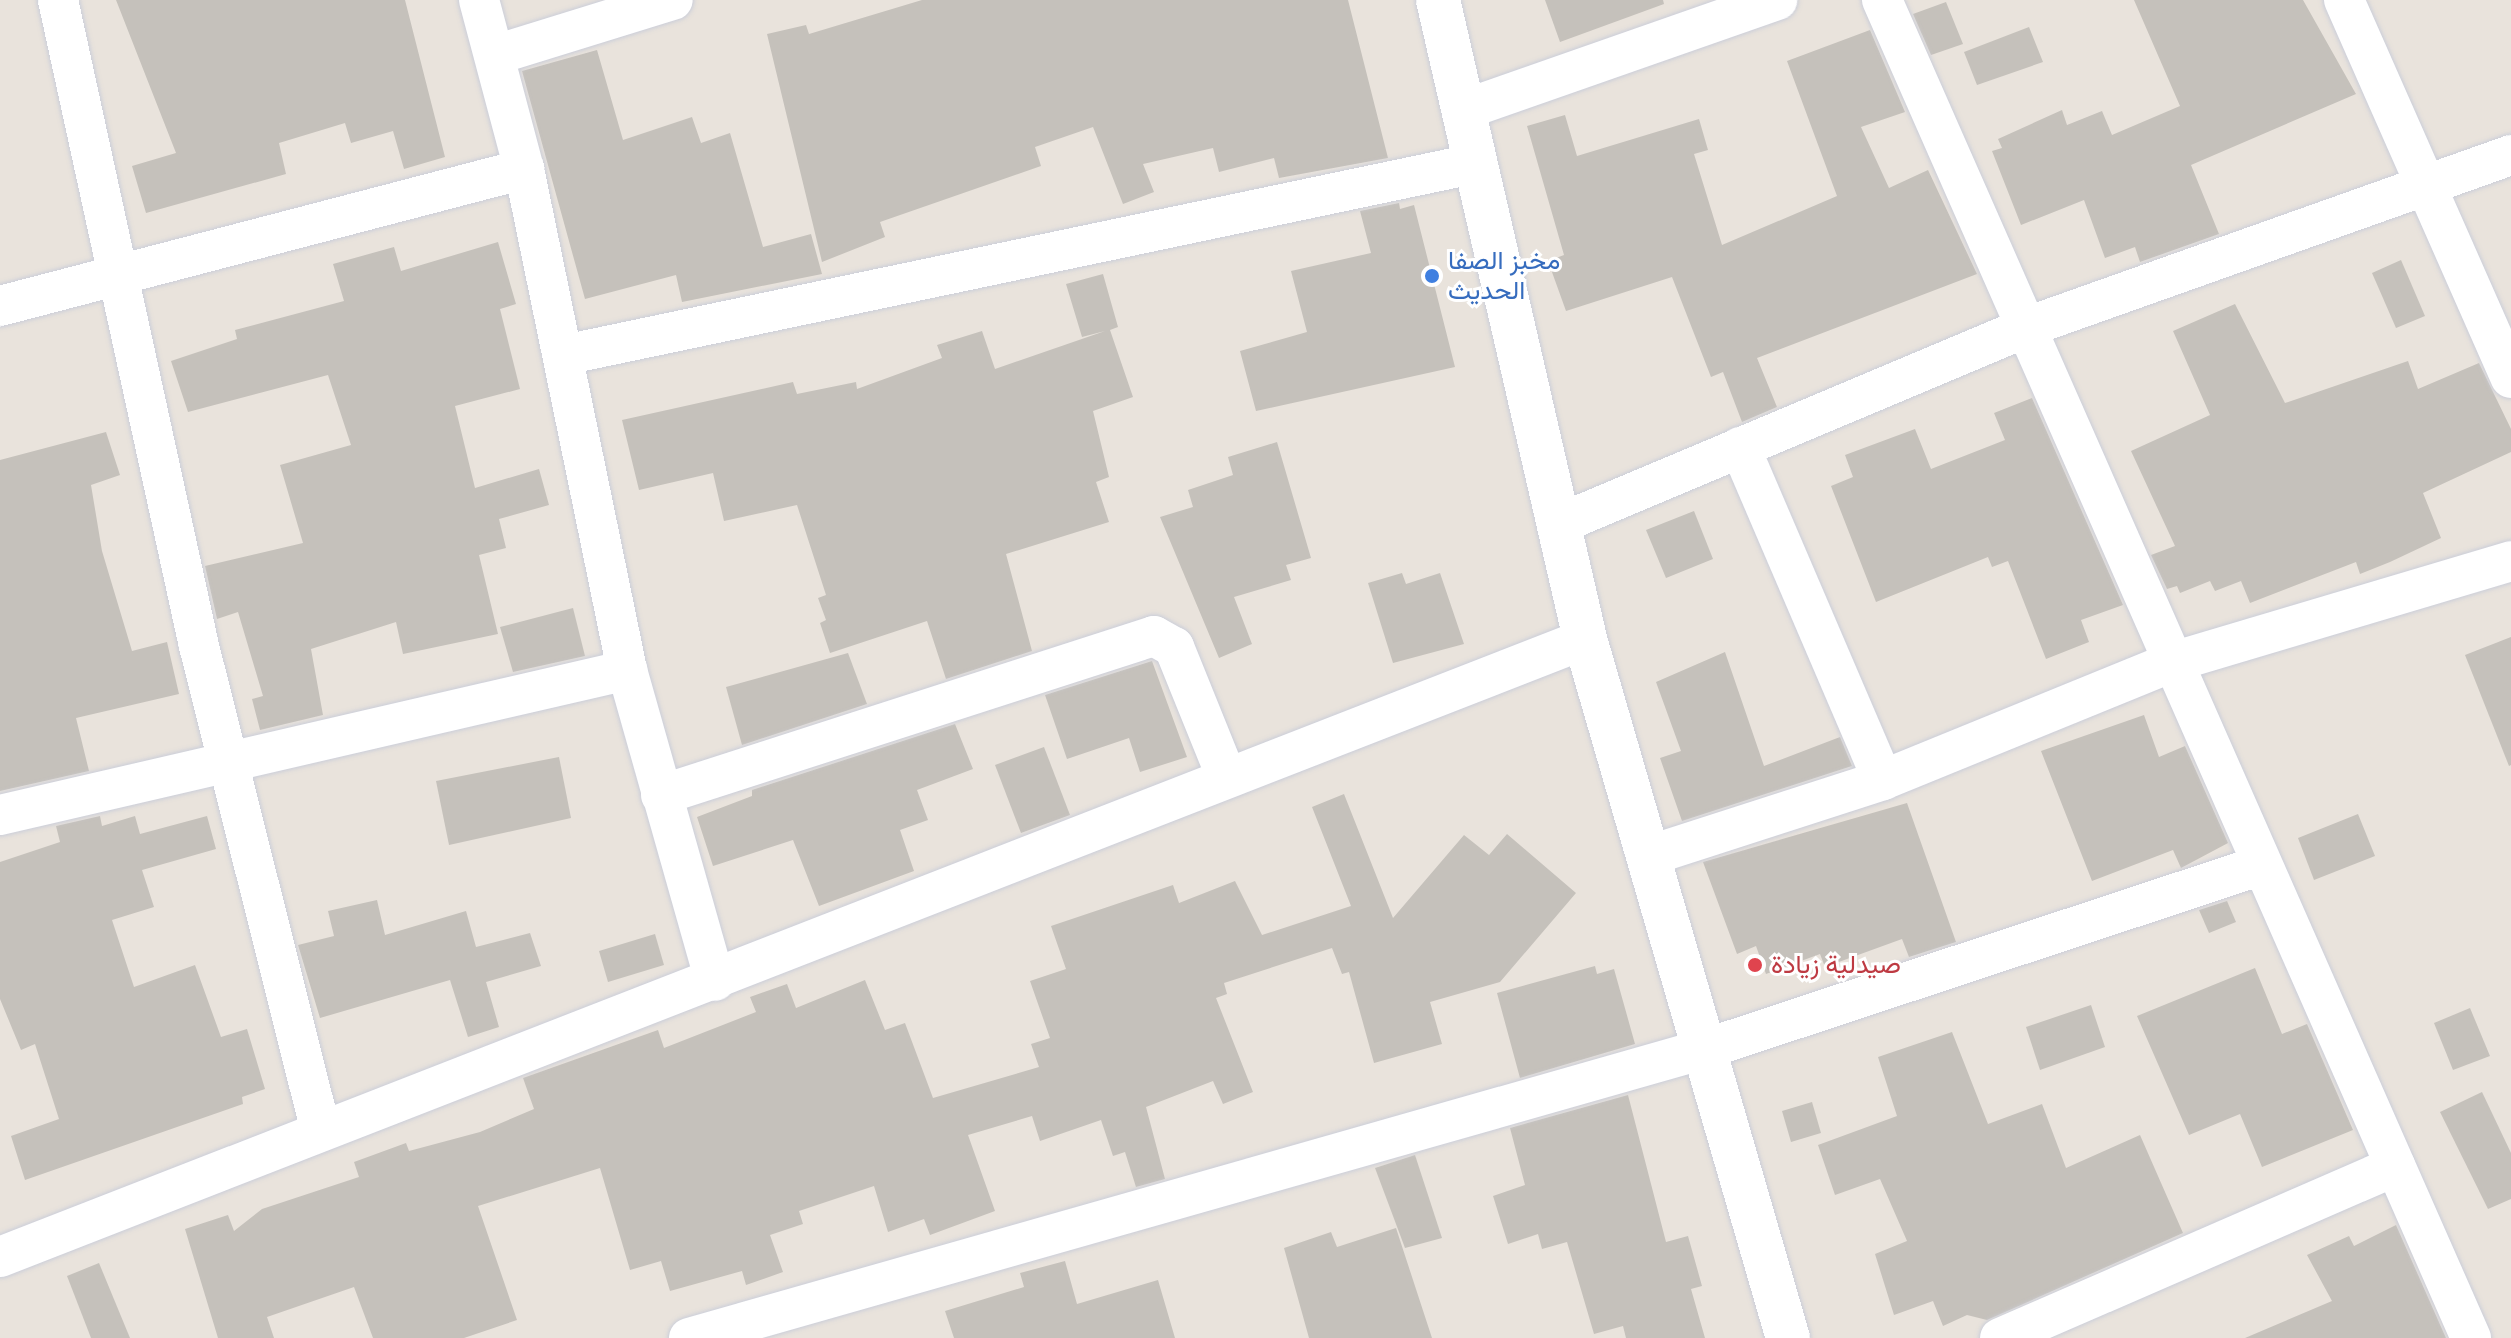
<!DOCTYPE html>
<html>
<head>
<meta charset="utf-8">
<style>
	body { margin:0 }
	#map { position:relative; width:2511px; height:1338px; overflow:hidden; background:#e9e3dc; font-family:Karla,Vazirmatn,sans-serif }
	div>[style] { position:absolute }
	[style*='--x'] { left:calc(var(--x)*1px); top:calc(var(--y)*1px); width:calc(var(--w)*1px); rotate:calc(var(--a)*1deg) }
	.building>* { inset:0; background:#c5c1bb }
	.roads { filter:drop-shadow(0 0 2px #cbced9) drop-shadow(0 0 2px #cbced9) }
	.street>* { height:40px; margin:-20px; padding:0 20px; transform-origin:20px; border-radius:20px; background:#fff }
	.secondary>* { height:44px; margin:-22px; padding:0 22px; transform-origin:22px; border-radius:22px; background:#fff }
	.dots>* { width:22px; height:22px; translate:-50% -50%; box-sizing:border-box; border:4px solid #fff; border-radius:50% }
	span { translate:-50% -50%; white-space:nowrap; text-align:center; line-height:1.15; -webkit-text-stroke:6px #fff; paint-order:stroke }
	.shop-label { font-size:26px; color:#366cbe }
	.left { translate:0 -50%; text-align:left }
	.health-label { font-size:26px; color:#be3a42 }
</style>
</head>
<body>
<div id="map">
	<div class="building">
		<div style="clip-path:polygon(116px 0,405px 0,445px 157px,404px 169px,393px 131px,351px 143px,345px 123px,279px 143px,286px 174px,146px 213px,132px 166px,176px 153px)"></div>
		<div style="clip-path:polygon(922px 0,1348px 0,1388px 158px,1279px 178px,1274px 158px,1219px 172px,1213px 148px,1143px 164px,1154px 192px,1123px 204px,1093px 127px,1035px 147px,1041px 166px,880px 222px,885px 237px,822px 262px,767px 34px,806px 25px,809px 34px)"></div>
		<div style="clip-path:polygon(1545px 0,1663px 0,1664px 4px,1560px 42px)"></div>
		<div style="clip-path:polygon(2134px 0,2303px 0,2356px 94px,2191px 165px,2219px 234px,2140px 262px,2135px 247px,2105px 258px,2084px 200px,2021px 225px,1992px 151px,2002px 148px,1998px 139px,2062px 110px,2067px 125px,2102px 111px,2112px 135px,2180px 106px)"></div>
		<div style="clip-path:polygon(1946px 2px,1963px 44px,1931px 55px,1913px 14px)"></div>
		<div style="clip-path:polygon(2029px 27px,2043px 62px,1977px 85px,1964px 52px)"></div>
		<div style="clip-path:polygon(1870px 30px,1905px 112px,1861px 127px,1889px 188px,1928px 170px,1977px 274px,1757px 358px,1777px 407px,1742px 422px,1723px 372px,1711px 377px,1672px 277px,1566px 311px,1548px 261px,1564px 255px,1527px 126px,1565px 115px,1577px 156px,1699px 119px,1708px 150px,1694px 154px,1722px 245px,1837px 196px,1787px 61px)"></div>
		<div style="clip-path:polygon(597px 50px,623px 140px,692px 117px,701px 143px,730px 133px,763px 247px,811px 234px,822px 274px,682px 302px,676px 275px,585px 299px,522px 71px)"></div>
		<div style="clip-path:polygon(1399px 203px,1400px 209px,1414px 205px,1455px 367px,1256px 411px,1240px 351px,1307px 332px,1291px 271px,1371px 253px,1360px 211px)"></div>
		<div style="clip-path:polygon(498px 242px,516px 304px,500px 309px,520px 389px,455px 406px,475px 488px,539px 469px,549px 505px,499px 519px,506px 548px,479px 555px,498px 634px,403px 654px,396px 622px,311px 649px,323px 715px,260px 730px,252px 699px,263px 696px,238px 612px,217px 619px,205px 566px,303px 543px,280px 465px,351px 445px,328px 375px,188px 412px,171px 361px,237px 339px,235px 330px,344px 301px,333px 264px,394px 247px,401px 271px)"></div>
		<div style="clip-path:polygon(2401px 260px,2425px 316px,2396px 328px,2372px 273px)"></div>
		<div style="clip-path:polygon(1103px 274px,1118px 327px,1110px 330px,1133px 397px,1093px 411px,1109px 477px,1096px 482px,1109px 522px,1006px 554px,1032px 651px,946px 679px,927px 621px,830px 653px,820px 623px,826px 620px,818px 598px,826px 595px,797px 505px,724px 521px,713px 473px,639px 490px,622px 420px,793px 382px,797px 394px,856px 382px,857px 389px,942px 358px,937px 345px,982px 331px,995px 369px,1105px 331px,1082px 337px,1066px 284px)"></div>
		<div style="clip-path:polygon(2235px 304px,2285px 403px,2408px 361px,2418px 389px,2479px 363px,2511px 429px,2511px 452px,2423px 493px,2441px 538px,2390px 562px,2360px 574px,2356px 562px,2250px 603px,2241px 581px,2215px 591px,2210px 581px,2180px 593px,2177px 586px,2167px 589px,2151px 555px,2175px 546px,2131px 451px,2210px 415px,2173px 331px)"></div>
		<div style="clip-path:polygon(2032px 398px,2123px 605px,2081px 620px,2089px 642px,2046px 659px,2008px 561px,1992px 567px,1988px 557px,1876px 602px,1831px 486px,1853px 477px,1845px 455px,1915px 429px,1931px 469px,2005px 440px,1994px 413px)"></div>
		<div style="clip-path:polygon(106px 432px,120px 475px,91px 485px,102px 551px,132px 651px,167px 642px,179px 694px,76px 718px,89px 771px,0 791px,0 460px)"></div>
		<div style="clip-path:polygon(1277px 442px,1311px 558px,1286px 565px,1291px 580px,1234px 597px,1252px 644px,1219px 658px,1160px 517px,1193px 507px,1188px 490px,1233px 475px,1228px 457px)"></div>
		<div style="clip-path:polygon(1694px 511px,1713px 559px,1666px 578px,1646px 530px)"></div>
		<div style="clip-path:polygon(1402px 573px,1406px 584px,1440px 573px,1464px 644px,1393px 663px,1368px 583px)"></div>
		<div style="clip-path:polygon(573px 608px,585px 656px,513px 672px,500px 627px)"></div>
		<div style="clip-path:polygon(2511px 637px,2511px 765px,2509px 766px,2465px 655px)"></div>
		<div style="clip-path:polygon(1725px 652px,1764px 766px,1840px 737px,1852px 766px,1682px 821px,1660px 758px,1681px 751px,1656px 682px)"></div>
		<div style="clip-path:polygon(848px 653px,867px 704px,742px 745px,726px 687px)"></div>
		<div style="clip-path:polygon(1152px 661px,1187px 757px,1140px 772px,1129px 738px,1067px 759px,1045px 695px)"></div>
		<div style="clip-path:polygon(2144px 715px,2159px 757px,2185px 746px,2228px 843px,2181px 868px,2173px 850px,2092px 881px,2041px 751px)"></div>
		<div style="clip-path:polygon(955px 724px,973px 769px,917px 790px,928px 820px,900px 830px,914px 871px,819px 906px,793px 840px,713px 866px,697px 817px,752px 796px,752px 790px)"></div>
		<div style="clip-path:polygon(1044px 747px,1070px 815px,1021px 833px,995px 765px)"></div>
		<div style="clip-path:polygon(559px 757px,571px 818px,449px 845px,436px 781px)"></div>
		<div style="clip-path:polygon(1344px 794px,1393px 918px,1464px 835px,1489px 855px,1507px 834px,1576px 893px,1500px 982px,1430px 1002px,1442px 1044px,1374px 1063px,1349px 972px,1342px 974px,1332px 948px,1224px 983px,1227px 994px,1216px 998px,1253px 1092px,1223px 1104px,1213px 1081px,1146px 1107px,1165px 1179px,1136px 1187px,1125px 1152px,1113px 1156px,1101px 1120px,1040px 1141px,1032px 1116px,968px 1135px,995px 1211px,930px 1235px,924px 1219px,888px 1232px,874px 1186px,799px 1211px,803px 1224px,770px 1235px,783px 1272px,746px 1285px,742px 1271px,670px 1291px,661px 1261px,630px 1270px,600px 1168px,478px 1206px,517px 1320px,464px 1338px,373px 1338px,354px 1287px,267px 1317px,274px 1338px,218px 1338px,185px 1229px,228px 1215px,234px 1231px,262px 1209px,359px 1177px,354px 1162px,406px 1143px,409px 1151px,480px 1132px,534px 1109px,523px 1078px,658px 1030px,664px 1048px,756px 1012px,750px 997px,787px 984px,796px 1008px,865px 980px,885px 1030px,905px 1023px,933px 1098px,1039px 1067px,1031px 1044px,1050px 1038px,1030px 981px,1066px 969px,1051px 926px,1173px 885px,1179px 903px,1235px 881px,1262px 935px,1351px 906px,1312px 807px)"></div>
		<div style="clip-path:polygon(1907px 803px,1956px 942px,1909px 957px,1902px 939px,1825px 967px,1820px 954px,1766px 974px,1756px 946px,1737px 954px,1703px 862px)"></div>
		<div style="clip-path:polygon(2358px 814px,2375px 856px,2314px 880px,2298px 838px)"></div>
		<div style="clip-path:polygon(100px 816px,102px 826px,135px 816px,140px 834px,207px 816px,216px 849px,142px 870px,154px 907px,112px 920px,134px 987px,195px 965px,221px 1037px,247px 1029px,265px 1089px,242px 1097px,243px 1104px,25px 1180px,11px 1136px,59px 1119px,35px 1044px,21px 1050px,0 999px,0 862px,60px 842px,56px 826px)"></div>
		<div style="clip-path:polygon(377px 900px,385px 935px,466px 911px,476px 947px,530px 933px,541px 966px,486px 982px,499px 1027px,468px 1037px,450px 980px,320px 1018px,298px 945px,334px 936px,328px 911px)"></div>
		<div style="clip-path:polygon(2227px 901px,2236px 922px,2209px 933px,2199px 910px)"></div>
		<div style="clip-path:polygon(655px 934px,664px 965px,608px 982px,599px 951px)"></div>
		<div style="clip-path:polygon(1595px 966px,1597px 974px,1614px 969px,1635px 1044px,1520px 1078px,1497px 993px)"></div>
		<div style="clip-path:polygon(2255px 968px,2282px 1034px,2307px 1024px,2353px 1130px,2262px 1167px,2240px 1114px,2189px 1135px,2137px 1016px)"></div>
		<div style="clip-path:polygon(2091px 1005px,2105px 1047px,2040px 1070px,2026px 1027px)"></div>
		<div style="clip-path:polygon(2470px 1008px,2490px 1056px,2453px 1070px,2434px 1023px)"></div>
		<div style="clip-path:polygon(1952px 1032px,1988px 1124px,2042px 1104px,2066px 1168px,2140px 1135px,2183px 1233px,1987px 1320px,1967px 1315px,1943px 1326px,1933px 1301px,1894px 1315px,1875px 1254px,1907px 1241px,1880px 1179px,1835px 1195px,1818px 1145px,1897px 1116px,1878px 1057px)"></div>
		<div style="clip-path:polygon(2482px 1092px,2511px 1153px,2511px 1199px,2488px 1209px,2440px 1112px)"></div>
		<div style="clip-path:polygon(1628px 1095px,1666px 1242px,1688px 1236px,1702px 1286px,1691px 1289px,1705px 1338px,1626px 1338px,1623px 1326px,1594px 1334px,1567px 1242px,1542px 1249px,1538px 1234px,1508px 1244px,1493px 1196px,1525px 1185px,1510px 1128px)"></div>
		<div style="clip-path:polygon(1812px 1102px,1821px 1133px,1791px 1142px,1782px 1111px)"></div>
		<div style="clip-path:polygon(1415px 1155px,1442px 1238px,1405px 1248px,1375px 1168px)"></div>
		<div style="clip-path:polygon(2396px 1225px,2446px 1338px,2245px 1338px,2332px 1301px,2307px 1255px,2349px 1236px,2354px 1246px)"></div>
		<div style="clip-path:polygon(1396px 1228px,1432px 1338px,1309px 1338px,1284px 1248px,1331px 1232px,1337px 1247px)"></div>
		<div style="clip-path:polygon(1065px 1261px,1077px 1304px,1158px 1280px,1175px 1338px,954px 1338px,945px 1311px,1024px 1287px,1020px 1273px)"></div>
		<div style="clip-path:polygon(99px 1263px,130px 1338px,91px 1338px,67px 1276px)"></div>
	</div>
	<div class="roads">
		<div class="street">
			<div style="--x:58;--y:0;--w:661;--a:77.69"></div>
			<div style="--x:199;--y:646;--w:499;--a:75.9"></div>
			<div style="--x:479;--y:0;--w:175;--a:75.1"></div>
			<div style="--x:524;--y:169;--w:511;--a:78.38"></div>
			<div style="--x:627;--y:670;--w:323;--a:74.2"></div>
			<div style="--x:1882;--y:0;--w:1462;--a:66.24"></div>
			<div style="--x:2344;--y:0;--w:413;--a:66.2"></div>
			<div style="--x:495;--y:55;--w:186;--a:-17.2"></div>
			<div style="--x:1463;--y:110;--w:333;--a:-19.3"></div>
			<div style="--x:0;--y:306;--w:542;--a:-14.65"></div>
			<div style="--x:564;--y:355;--w:929;--a:-11.87"></div>
			<div style="--x:1740;--y:447;--w:362;--a:66.8"></div>
			<div style="--x:1559;--y:524;--w:508;--a:-22.83"></div>
			<div style="--x:2027;--y:327;--w:514;--a:-19.56"></div>
			<div style="--x:661;--y:795;--w:518;--a:-17.88"></div>
			<div style="--x:1154;--y:636;--w:23;--a:29"></div>
			<div style="--x:1174;--y:647;--w:139;--a:68"></div>
			<div style="--x:0;--y:815;--w:644;--a:-13.02"></div>
			<div style="--x:1648;--y:856;--w:247;--a:-17.9"></div>
			<div style="--x:1883;--y:780;--w:309;--a:-22.2"></div>
			<div style="--x:2169;--y:663;--w:357;--a:-16.6"></div>
			<div style="--x:0;--y:1257;--w:1701;--a:-21.3"></div>
			<div style="--x:689;--y:1338;--w:1059;--a:-15.89"></div>
			<div style="--x:1708;--y:1048;--w:580;--a:-18.28"></div>
			<div style="--x:2000;--y:1338;--w:431;--a:-23.5"></div>
		</div>
		<div class="secondary">
			<div style="--x:1438;--y:0;--w:656;--a:77.04"></div>
			<div style="--x:1585;--y:639;--w:728;--a:73.81"></div>
		</div>
	</div>
	<div class="dots">
		<div style="left:1432px;top:276px;background:#3f7fe0"></div>
		<div style="left:1755px;top:965px;background:#e0444e"></div>
	</div>
	<div class="shop-label">
		<span class="left" style="left:1448px;top:276px">مخبز الصفا<br>الحديث</span>
	</div>
	<div class="health-label">
		<span class="left" style="left:1771px;top:965px">صيدلية زيادة</span>
	</div>
</div>
</body>
</html>
